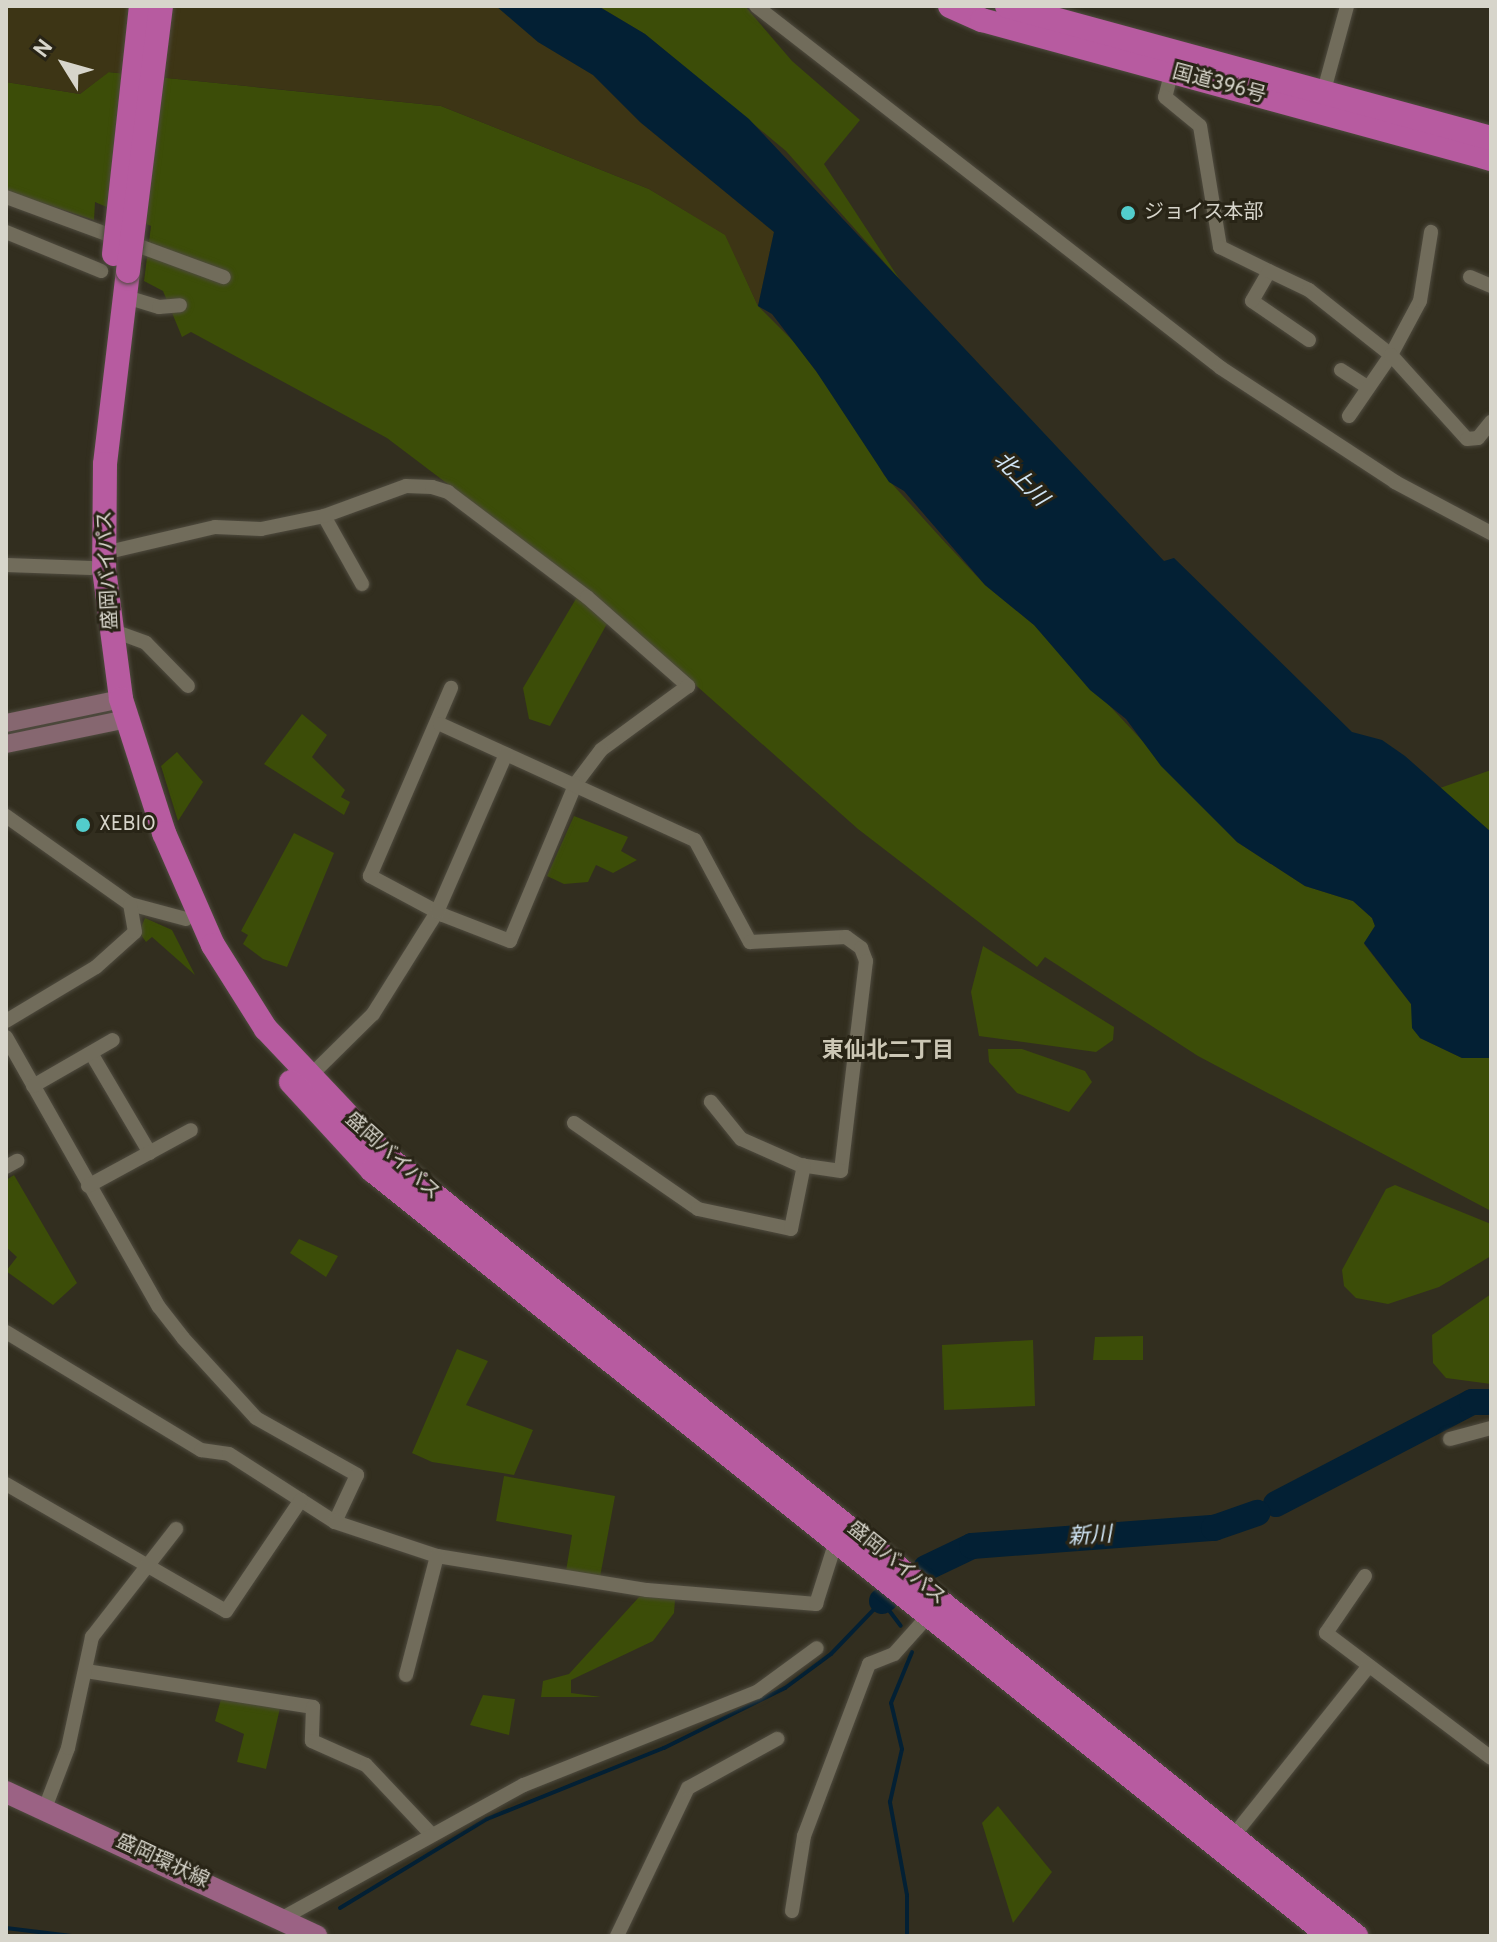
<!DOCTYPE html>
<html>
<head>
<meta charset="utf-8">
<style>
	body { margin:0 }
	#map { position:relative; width:1497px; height:1942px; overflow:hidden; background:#322e1f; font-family:Overpass,"Noto Sans JP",sans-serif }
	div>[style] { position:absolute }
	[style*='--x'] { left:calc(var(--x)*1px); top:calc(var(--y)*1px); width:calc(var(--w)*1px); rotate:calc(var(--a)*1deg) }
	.green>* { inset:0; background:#3c4d08 }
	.sand>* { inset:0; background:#3d3515 }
	.water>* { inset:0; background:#032034 }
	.stream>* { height:4px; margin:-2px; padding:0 2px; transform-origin:2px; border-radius:2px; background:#032034 }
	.river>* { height:26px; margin:-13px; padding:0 13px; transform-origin:13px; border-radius:13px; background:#032034 }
	.roads { filter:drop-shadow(0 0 2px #4f4b3f) drop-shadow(0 0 2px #4f4b3f) }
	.street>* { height:14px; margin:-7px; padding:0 7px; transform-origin:7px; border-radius:7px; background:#716c5b }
	.secondary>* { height:18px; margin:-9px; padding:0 9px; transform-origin:9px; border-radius:9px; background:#866770 }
	.primary>* { height:22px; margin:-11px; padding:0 11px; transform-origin:11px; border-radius:11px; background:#9b6284 }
	.highway>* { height:24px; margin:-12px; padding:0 12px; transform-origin:12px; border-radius:12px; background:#b75ba0 }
	.bridges { filter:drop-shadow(0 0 2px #4f4b3f) drop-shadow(0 0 2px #4f4b3f) }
	.highway-bridge>* { height:24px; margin:-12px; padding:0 12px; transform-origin:12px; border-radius:12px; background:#b75ba0 }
	.dots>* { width:22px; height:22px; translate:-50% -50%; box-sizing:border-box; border:4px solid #282416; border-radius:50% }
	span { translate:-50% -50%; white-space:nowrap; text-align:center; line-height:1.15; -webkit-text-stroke:6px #282416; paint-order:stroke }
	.street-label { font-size:20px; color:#d7d5cb }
	.poi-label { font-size:20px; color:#d7d5cb }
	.left { translate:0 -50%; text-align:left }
	.water-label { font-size:22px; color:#cfe4f4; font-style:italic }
	.neighbourhood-label { font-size:22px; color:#ccc7b5; font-weight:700 }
	.frame { position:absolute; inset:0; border:8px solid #d7d5cb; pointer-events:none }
	.north { position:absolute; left:24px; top:24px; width:80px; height:80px; -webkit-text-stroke:6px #282416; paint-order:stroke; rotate:307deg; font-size:22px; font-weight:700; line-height:32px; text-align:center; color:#d7d5cb }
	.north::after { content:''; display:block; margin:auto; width:28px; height:36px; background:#d7d5cb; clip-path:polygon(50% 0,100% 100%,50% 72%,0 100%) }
</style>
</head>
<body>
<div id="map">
	<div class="green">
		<div style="clip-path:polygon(598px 6px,745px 6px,792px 61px,860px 120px,824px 164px,900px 280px,786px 151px,645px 34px)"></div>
		<div style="clip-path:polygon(108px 72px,441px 106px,649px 189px,726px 235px,758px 306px,795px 343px,856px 425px,884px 475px,941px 538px,985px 585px,1034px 625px,1237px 842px,1305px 886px,1353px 901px,1372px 918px,1375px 926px,1364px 944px,1411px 1004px,1420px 1038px,1462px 1058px,1491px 1058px,1491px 1211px,1198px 1056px,1045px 957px,1037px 967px,858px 829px,593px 594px,387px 438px,191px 332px,182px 337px,163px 291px,144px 281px,151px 226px,95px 202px,94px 220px,6px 191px,6px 82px,80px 94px)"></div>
		<div style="clip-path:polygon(577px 597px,608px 622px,550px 726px,529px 719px,523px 688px)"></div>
		<div style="clip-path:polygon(302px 714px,327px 735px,312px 757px,345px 790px,341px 797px,350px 802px,344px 815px,264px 764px)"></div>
		<div style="clip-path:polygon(177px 752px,203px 782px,178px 821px,161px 766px)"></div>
		<div style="clip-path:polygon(1491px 770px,1491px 832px,1440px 788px)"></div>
		<div style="clip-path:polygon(574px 816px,628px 837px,621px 851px,637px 860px,613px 873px,596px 865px,588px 882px,564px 884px,547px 876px)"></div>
		<div style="clip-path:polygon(294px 833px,334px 853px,287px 967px,263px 959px,243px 944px,248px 935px,241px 931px)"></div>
		<div style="clip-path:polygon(145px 918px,172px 930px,195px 975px,152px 937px,146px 942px,139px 932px)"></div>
		<div style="clip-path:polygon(983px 946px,1114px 1027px,1113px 1040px,1096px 1052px,979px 1036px,971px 992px)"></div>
		<div style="clip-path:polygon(988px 1049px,1022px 1049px,1085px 1071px,1092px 1082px,1069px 1112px,1017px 1093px,989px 1062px)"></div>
		<div style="clip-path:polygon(14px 1175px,77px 1283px,53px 1305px,6px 1271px,17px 1257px,6px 1247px,6px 1180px)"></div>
		<div style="clip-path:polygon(1395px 1185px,1491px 1224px,1491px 1256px,1439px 1287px,1388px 1304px,1356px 1298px,1344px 1286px,1342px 1270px,1386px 1189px)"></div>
		<div style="clip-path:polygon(299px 1239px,338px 1256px,326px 1277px,290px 1253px)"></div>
		<div style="clip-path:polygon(1491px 1294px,1491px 1384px,1446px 1378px,1433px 1363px,1432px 1335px)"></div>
		<div style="clip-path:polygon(1143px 1336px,1143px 1360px,1093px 1360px,1095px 1337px)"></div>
		<div style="clip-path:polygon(1033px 1340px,1035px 1406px,944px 1410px,942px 1345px)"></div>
		<div style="clip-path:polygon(457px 1349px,488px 1361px,466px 1405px,533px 1430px,514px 1475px,432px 1462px,412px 1453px)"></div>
		<div style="clip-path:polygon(504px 1476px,615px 1496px,600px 1577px,566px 1571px,572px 1535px,496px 1521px)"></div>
		<div style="clip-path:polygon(640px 1596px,675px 1600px,674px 1613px,653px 1641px,571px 1680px,571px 1693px,601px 1697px,541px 1697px,543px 1681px,569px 1674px)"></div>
		<div style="clip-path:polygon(483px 1695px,515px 1699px,509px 1735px,470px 1725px)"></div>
		<div style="clip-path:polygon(221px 1699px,280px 1708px,266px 1769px,237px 1762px,244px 1734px,215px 1721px)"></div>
		<div style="clip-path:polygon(998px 1806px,1052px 1872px,1013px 1923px,982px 1823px)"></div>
	</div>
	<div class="sand">
		<div style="clip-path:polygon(6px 6px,496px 6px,538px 42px,593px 75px,640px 122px,774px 232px,758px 306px,725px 235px,649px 189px,441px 106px,109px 72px,80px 94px,6px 82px)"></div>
	</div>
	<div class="water">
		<div style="clip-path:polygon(496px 6px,598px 6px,645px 34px,749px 119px,1164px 561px,1174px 558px,1352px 732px,1382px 740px,1405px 756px,1491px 832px,1491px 1058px,1462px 1058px,1420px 1038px,1412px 1028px,1411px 1004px,1364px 943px,1375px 926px,1372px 918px,1353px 901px,1305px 886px,1237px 842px,1161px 766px,1126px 719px,1090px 690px,1034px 625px,985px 585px,904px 491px,889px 482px,816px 371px,772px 314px,758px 306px,774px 232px,640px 122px,593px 75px,538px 42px)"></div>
	</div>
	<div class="stream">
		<div style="--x:340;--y:1908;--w:172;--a:-31.2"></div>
		<div style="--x:487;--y:1819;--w:191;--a:-21.9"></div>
		<div style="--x:664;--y:1748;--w:135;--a:-26.4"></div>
		<div style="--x:785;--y:1688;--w:57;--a:-36.5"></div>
		<div style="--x:831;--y:1654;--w:74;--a:-46.1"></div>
		<div style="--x:882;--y:1601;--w:31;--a:53"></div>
		<div style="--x:6;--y:1928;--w:66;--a:6.9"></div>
		<div style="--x:907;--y:1936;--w:41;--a:-90"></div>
		<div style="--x:907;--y:1895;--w:95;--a:-100.4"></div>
		<div style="--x:890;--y:1802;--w:54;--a:-77.2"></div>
		<div style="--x:902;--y:1749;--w:47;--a:-103.4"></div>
		<div style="--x:891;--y:1703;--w:55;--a:-67.6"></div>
	</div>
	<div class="river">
		<div style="--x:1276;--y:1504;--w:221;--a:-27.5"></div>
		<div style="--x:1472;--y:1402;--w:19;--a:0"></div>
		<div style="--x:926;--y:1568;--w:51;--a:-25.6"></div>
		<div style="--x:972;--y:1546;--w:243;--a:-4.3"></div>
		<div style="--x:1214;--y:1528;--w:46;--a:-19.2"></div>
		<div style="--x:882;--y:1601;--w:4;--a:-34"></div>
	</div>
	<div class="roads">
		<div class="street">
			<div style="--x:756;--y:6;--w:589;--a:37.9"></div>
			<div style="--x:1221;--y:368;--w:208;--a:33.2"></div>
			<div style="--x:1395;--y:482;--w:109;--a:28"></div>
			<div style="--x:1173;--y:66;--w:32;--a:104"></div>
			<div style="--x:1165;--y:97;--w:45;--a:39.6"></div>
			<div style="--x:1200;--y:126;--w:123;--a:80.6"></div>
			<div style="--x:1220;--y:247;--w:55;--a:26.1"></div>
			<div style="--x:1323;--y:94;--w:91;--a:-74.7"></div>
			<div style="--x:6;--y:197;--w:232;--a:20.2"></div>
			<div style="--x:6;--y:232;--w:103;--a:22.3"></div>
			<div style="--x:1470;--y:277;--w:23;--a:23"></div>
			<div style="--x:136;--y:300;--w:24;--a:17"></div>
			<div style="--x:159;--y:307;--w:21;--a:-5"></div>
			<div style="--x:1309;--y:340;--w:69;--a:-145.6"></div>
			<div style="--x:1252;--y:301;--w:34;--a:-60"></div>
			<div style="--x:1269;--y:271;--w:44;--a:25.4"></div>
			<div style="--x:1309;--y:290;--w:105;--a:38.4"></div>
			<div style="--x:1391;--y:355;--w:61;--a:-61.8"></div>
			<div style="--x:1420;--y:301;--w:70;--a:-80.9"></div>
			<div style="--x:1341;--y:370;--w:31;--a:33"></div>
			<div style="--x:1349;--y:416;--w:74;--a:-55.5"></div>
			<div style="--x:1391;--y:355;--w:113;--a:47.9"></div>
			<div style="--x:1467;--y:439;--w:11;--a:-5"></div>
			<div style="--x:1478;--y:438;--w:21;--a:-51"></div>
			<div style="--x:324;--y:516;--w:78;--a:60.8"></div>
			<div style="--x:104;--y:553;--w:114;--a:-13.2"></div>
			<div style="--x:215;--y:527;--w:46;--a:2.5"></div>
			<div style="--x:261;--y:529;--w:64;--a:-11.7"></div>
			<div style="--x:324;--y:516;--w:87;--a:-20.1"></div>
			<div style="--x:406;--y:486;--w:26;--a:2"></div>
			<div style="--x:432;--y:487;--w:17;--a:17"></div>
			<div style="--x:448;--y:492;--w:174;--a:37.1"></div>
			<div style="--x:587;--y:597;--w:135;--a:41.4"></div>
			<div style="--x:688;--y:686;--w:108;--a:143.7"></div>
			<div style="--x:601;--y:750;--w:41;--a:127.1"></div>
			<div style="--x:576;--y:783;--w:171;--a:112.7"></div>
			<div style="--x:510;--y:941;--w:72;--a:-158.8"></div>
			<div style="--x:443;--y:915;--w:83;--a:-151.9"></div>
			<div style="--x:370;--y:876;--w:205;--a:-66.7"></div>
			<div style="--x:6;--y:565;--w:85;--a:2"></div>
			<div style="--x:111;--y:630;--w:37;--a:20"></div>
			<div style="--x:146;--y:643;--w:60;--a:45.7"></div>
			<div style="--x:440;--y:724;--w:280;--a:24.5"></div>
			<div style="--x:695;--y:840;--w:116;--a:61.7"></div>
			<div style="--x:750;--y:942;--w:96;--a:-3"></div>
			<div style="--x:846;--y:937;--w:19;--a:36"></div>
			<div style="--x:861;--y:948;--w:14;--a:69"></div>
			<div style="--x:866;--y:961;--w:211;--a:96.8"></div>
			<div style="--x:841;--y:1171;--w:41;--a:-171.7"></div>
			<div style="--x:800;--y:1165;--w:64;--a:-156.2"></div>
			<div style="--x:741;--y:1139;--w:48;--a:-129"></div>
			<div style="--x:6;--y:816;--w:152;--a:35.4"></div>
			<div style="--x:130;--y:904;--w:58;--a:15"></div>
			<div style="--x:6;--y:1021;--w:105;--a:-31"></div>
			<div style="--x:96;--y:967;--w:52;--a:-41.9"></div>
			<div style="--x:135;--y:932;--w:28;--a:-100"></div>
			<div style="--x:6;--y:1037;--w:310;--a:60.5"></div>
			<div style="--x:159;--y:1307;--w:39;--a:52"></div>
			<div style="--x:183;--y:1338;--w:108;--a:47.6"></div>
			<div style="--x:256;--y:1418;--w:116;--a:29.4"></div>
			<div style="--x:357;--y:1475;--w:52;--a:115.1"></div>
			<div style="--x:91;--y:1053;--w:116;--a:59.5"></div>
			<div style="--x:305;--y:1081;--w:95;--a:-44.6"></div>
			<div style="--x:373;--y:1014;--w:120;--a:-57.9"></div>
			<div style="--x:437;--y:912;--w:172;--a:-66.4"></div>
			<div style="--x:33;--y:1086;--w:92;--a:-29.9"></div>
			<div style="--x:574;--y:1123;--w:151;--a:34.7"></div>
			<div style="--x:698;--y:1209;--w:95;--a:12.1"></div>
			<div style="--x:791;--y:1229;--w:65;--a:-78.5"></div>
			<div style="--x:6;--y:1167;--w:13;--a:-29"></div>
			<div style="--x:88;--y:1186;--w:117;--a:-28.5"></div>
			<div style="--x:6;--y:1332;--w:228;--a:31.2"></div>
			<div style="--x:201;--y:1450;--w:28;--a:8"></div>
			<div style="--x:229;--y:1454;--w:126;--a:32.7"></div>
			<div style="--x:335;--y:1522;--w:108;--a:18.4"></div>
			<div style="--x:437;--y:1556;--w:213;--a:9.2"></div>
			<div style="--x:647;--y:1590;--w:170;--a:4.7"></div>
			<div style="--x:816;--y:1604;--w:66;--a:-72.4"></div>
			<div style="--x:1450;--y:1439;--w:42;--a:-15"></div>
			<div style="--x:6;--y:1484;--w:254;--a:30"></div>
			<div style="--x:226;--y:1611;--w:134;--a:-56"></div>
			<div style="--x:1365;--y:1576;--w:69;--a:124.4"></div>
			<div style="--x:1326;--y:1633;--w:207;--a:37.1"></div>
			<div style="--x:86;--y:1671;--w:230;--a:9"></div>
			<div style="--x:313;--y:1707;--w:34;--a:92"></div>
			<div style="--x:312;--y:1741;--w:59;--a:24"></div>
			<div style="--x:366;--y:1765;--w:95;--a:46.7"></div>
			<div style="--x:406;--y:1675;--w:123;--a:-75.4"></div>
			<div style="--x:45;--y:1808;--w:64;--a:-69"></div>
			<div style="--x:68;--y:1748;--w:114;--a:-77.8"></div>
			<div style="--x:92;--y:1637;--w:137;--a:-52.1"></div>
			<div style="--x:1234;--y:1835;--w:216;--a:-51.4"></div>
			<div style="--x:792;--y:1911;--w:76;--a:-80.9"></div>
			<div style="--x:804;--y:1836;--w:184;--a:-69.3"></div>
			<div style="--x:869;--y:1664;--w:27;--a:-22"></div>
			<div style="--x:894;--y:1654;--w:51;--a:-48.2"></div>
			<div style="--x:279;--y:1920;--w:280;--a:-28.9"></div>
			<div style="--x:524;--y:1785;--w:251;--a:-21.8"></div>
			<div style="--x:757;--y:1692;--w:74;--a:-36.3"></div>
			<div style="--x:617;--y:1936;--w:164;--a:-64.4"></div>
			<div style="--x:688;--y:1788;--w:102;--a:-28.8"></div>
		</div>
		<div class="secondary">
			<div style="--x:6;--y:723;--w:117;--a:-11.8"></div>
			<div style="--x:6;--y:744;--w:124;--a:-11.7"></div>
		</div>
		<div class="primary">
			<div style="--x:6;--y:1792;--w:342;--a:24.9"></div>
		</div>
		<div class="highway">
			<div style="--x:950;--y:6;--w:35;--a:24"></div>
			<div style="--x:982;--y:20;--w:528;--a:15.27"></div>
			<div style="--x:1007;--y:6;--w:502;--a:15.26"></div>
			<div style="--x:128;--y:271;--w:194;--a:96.8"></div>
			<div style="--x:105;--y:464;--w:105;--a:90.5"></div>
			<div style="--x:104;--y:569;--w:131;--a:82.5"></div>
			<div style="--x:121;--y:699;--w:141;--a:72.2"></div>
			<div style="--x:164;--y:833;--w:122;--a:66.4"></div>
			<div style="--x:213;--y:945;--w:99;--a:57.8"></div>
			<div style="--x:266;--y:1029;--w:175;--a:46.6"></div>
			<div style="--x:386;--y:1156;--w:1245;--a:38.8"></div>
			<div style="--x:291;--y:1082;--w:120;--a:47.4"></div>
			<div style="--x:372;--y:1170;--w:1227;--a:38.65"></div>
		</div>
	</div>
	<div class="bridges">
		<div class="highway-bridge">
			<div style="--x:114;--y:254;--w:249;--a:-83.8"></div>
			<div style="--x:128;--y:271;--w:267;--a:-82.9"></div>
		</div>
	</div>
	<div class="dots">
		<div style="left:1128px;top:213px;background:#52cdcc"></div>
		<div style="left:83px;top:825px;background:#52cdcc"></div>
	</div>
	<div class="street-label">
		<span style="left:1219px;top:85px;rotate:15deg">国道396号</span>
		<span style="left:109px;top:570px;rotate:-93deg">盛岡バイパス</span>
		<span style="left:392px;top:1157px;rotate:42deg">盛岡バイパス</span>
		<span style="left:896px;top:1564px;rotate:39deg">盛岡バイパス</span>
		<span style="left:162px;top:1862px;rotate:25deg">盛岡環状線</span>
	</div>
	<div class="poi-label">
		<span class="left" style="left:1144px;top:213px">ジョイス本部</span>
		<span class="left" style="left:99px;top:825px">XEBIO</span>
	</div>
	<div class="water-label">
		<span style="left:1020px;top:480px;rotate:45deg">北上川</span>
		<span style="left:1090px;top:1537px;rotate:-4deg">新川</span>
	</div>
	<div class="neighbourhood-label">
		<span style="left:888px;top:1052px">東仙北二丁目</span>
	</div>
	<div class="frame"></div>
	<div class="north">N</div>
</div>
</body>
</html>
